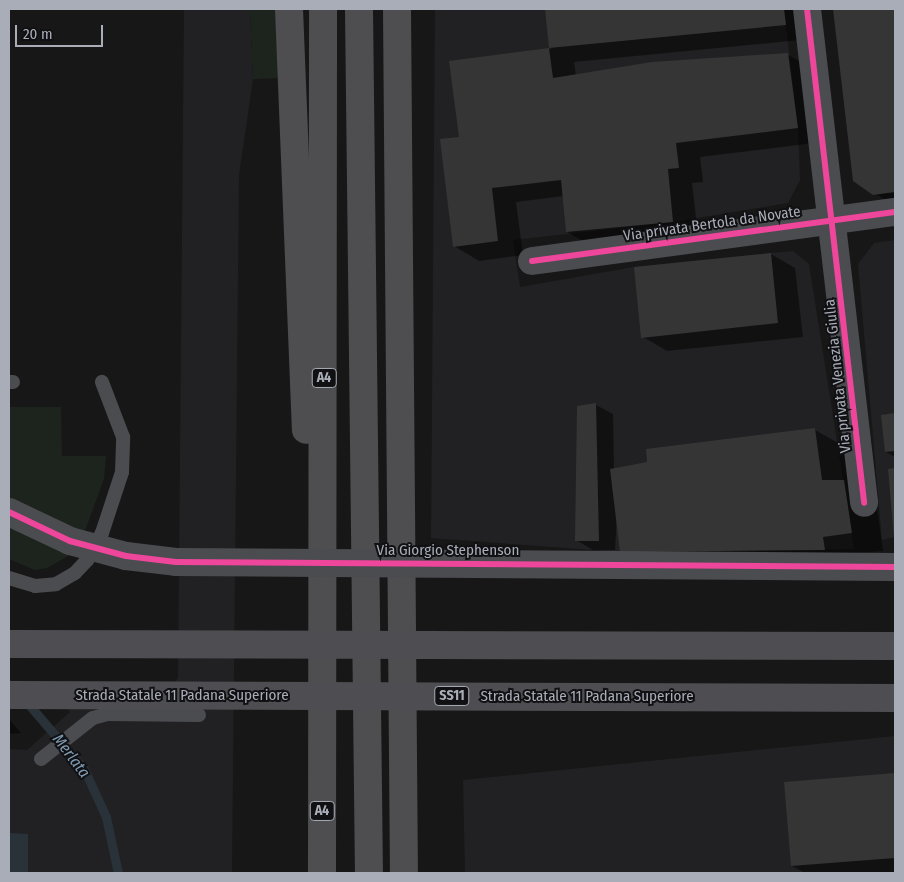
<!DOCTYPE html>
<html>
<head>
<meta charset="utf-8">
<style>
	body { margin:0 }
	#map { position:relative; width:904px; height:882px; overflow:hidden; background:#171717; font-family:"Fira Sans Condensed",sans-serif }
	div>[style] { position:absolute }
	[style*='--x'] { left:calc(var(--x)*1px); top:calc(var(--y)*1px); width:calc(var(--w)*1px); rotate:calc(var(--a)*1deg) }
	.built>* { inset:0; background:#212123 }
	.green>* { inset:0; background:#1d241e }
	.water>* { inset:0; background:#2a3239 }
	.shadow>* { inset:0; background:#0007 }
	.stream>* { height:9px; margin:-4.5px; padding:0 4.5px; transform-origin:4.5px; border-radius:4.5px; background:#2a3239 }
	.building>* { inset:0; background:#353536 }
	.service>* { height:14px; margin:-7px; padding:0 7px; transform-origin:7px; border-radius:7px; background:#4b4c50 }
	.minor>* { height:28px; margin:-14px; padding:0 14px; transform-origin:14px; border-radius:14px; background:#4b4c50 }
	.motorway>* { height:28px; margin:-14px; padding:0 14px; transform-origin:14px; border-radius:14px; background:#4e4e51 }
	.tertiary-bridge>* { height:28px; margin:-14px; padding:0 14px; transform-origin:14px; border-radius:14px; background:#4b4c50 }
	.trunk-bridge>* { height:28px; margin:-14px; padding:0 14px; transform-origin:14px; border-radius:14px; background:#4e4e52 }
	.cycleway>* { height:6px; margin:-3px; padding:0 3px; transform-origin:3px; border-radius:3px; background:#ed469a }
	span { translate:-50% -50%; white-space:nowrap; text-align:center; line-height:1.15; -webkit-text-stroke:4px #111113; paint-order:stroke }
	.shield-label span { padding:1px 4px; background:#111113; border:1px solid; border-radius:4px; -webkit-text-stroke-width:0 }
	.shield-label { font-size:14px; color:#a8adb8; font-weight:700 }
	.street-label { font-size:15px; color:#a8adb8 }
	.water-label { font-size:16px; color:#7f9bb3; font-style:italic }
	.frame { position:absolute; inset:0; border:10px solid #a8adb8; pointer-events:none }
	.scale { position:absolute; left:15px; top:25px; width:88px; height:22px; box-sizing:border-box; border:2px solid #a8adb8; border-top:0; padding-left:6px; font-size:15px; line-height:18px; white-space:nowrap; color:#a8adb8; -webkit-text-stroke:4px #111113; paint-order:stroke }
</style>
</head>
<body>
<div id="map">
	<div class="built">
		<div style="clip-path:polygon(184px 9px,250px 9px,253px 79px,239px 175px,232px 873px,9px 873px,9px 749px,27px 750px,70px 712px,67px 708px,170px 692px,178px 677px)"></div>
		<div style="clip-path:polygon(435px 9px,784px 9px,798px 128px,800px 180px,788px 203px,673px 222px,513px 240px,520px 287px,634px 267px,793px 251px,809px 264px,854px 549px,620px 552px,431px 538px)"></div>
		<div style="clip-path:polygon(895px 240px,895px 537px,882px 540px,858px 264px,874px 243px)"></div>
		<div style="clip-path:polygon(895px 736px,895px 873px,465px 873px,463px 780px)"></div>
	</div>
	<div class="green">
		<div style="clip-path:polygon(250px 9px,277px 9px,279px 78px,253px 79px)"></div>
		<div style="clip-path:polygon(9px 407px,61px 407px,62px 456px,106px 456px,104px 479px,86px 528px,68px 556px,47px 568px,35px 570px,9px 559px)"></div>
	</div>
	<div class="water">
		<div style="clip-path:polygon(9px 833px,28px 834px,28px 873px,9px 873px)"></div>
	</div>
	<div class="shadow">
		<div style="clip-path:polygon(546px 9px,808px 9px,810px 39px,574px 62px,576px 76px,788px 55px,813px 69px,822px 142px,700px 157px,703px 182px,692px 183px,698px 235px,592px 246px,567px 232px,564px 196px,516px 202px,523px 255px,479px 261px,454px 246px,460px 138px,451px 63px,551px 49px)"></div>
		<div style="clip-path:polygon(834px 9px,895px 9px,895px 206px,854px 180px)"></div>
		<div style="clip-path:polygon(771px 254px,795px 268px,803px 337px,667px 351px,643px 337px)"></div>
		<div style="clip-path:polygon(596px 405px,613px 414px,614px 470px,815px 430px,847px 448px,876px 500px,883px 551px,653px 569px,617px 514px,615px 550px,593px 550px,576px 540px,578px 407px)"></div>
		<div style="clip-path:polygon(895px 415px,895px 457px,886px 452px,882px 416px)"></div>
		<div style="clip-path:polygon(895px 469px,895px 537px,889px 470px)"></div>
		<div style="clip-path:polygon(9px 719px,21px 733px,9px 734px)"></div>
		<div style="clip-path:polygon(895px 775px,895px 873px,805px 873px,792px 866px,786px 783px)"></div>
	</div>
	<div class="stream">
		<div style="--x:25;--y:700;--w:91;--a:49.5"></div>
		<div style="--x:84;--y:769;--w:53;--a:65.4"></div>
		<div style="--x:106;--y:817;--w:57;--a:77.9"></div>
	</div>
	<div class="building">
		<div style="clip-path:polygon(545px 9px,784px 9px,786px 25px,549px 48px)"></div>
		<div style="clip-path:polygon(833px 9px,895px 9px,895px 192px,873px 195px,853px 181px)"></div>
		<div style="clip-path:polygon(549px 48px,553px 78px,652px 62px,788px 53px,798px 128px,676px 143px,679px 168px,668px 169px,673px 222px,566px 232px,561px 180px,492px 188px,498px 241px,453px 247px,440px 139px,459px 137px,449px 61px)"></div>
		<div style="clip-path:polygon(771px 253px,778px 323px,641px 338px,634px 267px)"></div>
		<div style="clip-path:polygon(596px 403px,599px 541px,575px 541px,577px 406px)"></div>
		<div style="clip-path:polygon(895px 413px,895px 451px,885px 452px,881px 415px)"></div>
		<div style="clip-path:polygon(815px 428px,822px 480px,844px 480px,852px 533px,823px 537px,825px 550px,620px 552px,610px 469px,647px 462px,646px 449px)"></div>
		<div style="clip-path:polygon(895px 468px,895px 536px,894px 537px,888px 469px)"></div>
		<div style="clip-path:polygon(895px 773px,895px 858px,791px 866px,784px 782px)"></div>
	</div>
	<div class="service">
		<div style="--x:9;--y:382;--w:4;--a:0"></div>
		<div style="--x:9;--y:578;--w:27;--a:17"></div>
		<div style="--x:35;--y:586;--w:21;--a:-5"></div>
		<div style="--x:56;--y:584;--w:22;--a:-30"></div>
		<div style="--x:75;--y:573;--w:19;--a:-47"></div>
		<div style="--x:88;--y:559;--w:30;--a:-62"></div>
		<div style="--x:102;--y:533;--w:64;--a:-71.8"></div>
		<div style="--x:122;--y:472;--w:35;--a:-88"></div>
		<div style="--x:123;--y:437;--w:59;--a:-110.9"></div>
		<div style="--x:41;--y:759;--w:66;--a:-38.3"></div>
		<div style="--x:93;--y:718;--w:16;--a:-15"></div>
		<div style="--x:108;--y:714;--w:91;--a:0.6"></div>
	</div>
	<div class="minor">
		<div style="--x:807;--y:9;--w:497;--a:83.4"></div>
		<div style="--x:532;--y:261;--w:366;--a:-7.7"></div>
	</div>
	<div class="motorway">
		<div style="--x:289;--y:9;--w:421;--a:87.7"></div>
		<div style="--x:359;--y:9;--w:864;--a:89.34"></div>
		<div style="--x:397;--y:9;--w:864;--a:89.54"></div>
		<div style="--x:322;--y:873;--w:864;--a:-89.93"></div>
	</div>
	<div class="tertiary-bridge">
		<div style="--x:9;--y:512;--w:68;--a:25.4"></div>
		<div style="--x:70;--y:541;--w:58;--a:15"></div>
		<div style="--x:126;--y:556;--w:50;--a:6.8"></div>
		<div style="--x:176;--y:562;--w:719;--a:0.4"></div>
	</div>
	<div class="trunk-bridge">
		<div style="--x:9;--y:644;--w:886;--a:0.13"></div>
		<div style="--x:9;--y:695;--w:886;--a:0.19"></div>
	</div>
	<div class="cycleway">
		<div style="--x:807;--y:9;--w:497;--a:83.4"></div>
		<div style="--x:532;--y:261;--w:366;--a:-7.7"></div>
		<div style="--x:9;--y:512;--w:68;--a:25.4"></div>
		<div style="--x:70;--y:541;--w:58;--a:15"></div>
		<div style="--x:126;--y:556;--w:50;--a:6.8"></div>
		<div style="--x:176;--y:562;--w:719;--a:0.4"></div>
	</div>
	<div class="shield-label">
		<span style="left:324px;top:378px">A4</span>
		<span style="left:452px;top:696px">SS11</span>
		<span style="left:322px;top:811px">A4</span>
	</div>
	<div class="street-label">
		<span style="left:712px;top:224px;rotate:-8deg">Via privata Bertola da Novate</span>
		<span style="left:838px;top:376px;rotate:-96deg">Via privata Venezia Giulia</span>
		<span style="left:448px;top:551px">Via Giorgio Stephenson</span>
		<span style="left:182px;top:696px">Strada Statale 11 Padana Superiore</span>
		<span style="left:587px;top:697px">Strada Statale 11 Padana Superiore</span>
	</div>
	<div class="water-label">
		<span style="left:71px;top:756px;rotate:53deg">Merlata</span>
	</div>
	<div class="frame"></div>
	<div class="scale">20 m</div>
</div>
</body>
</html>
